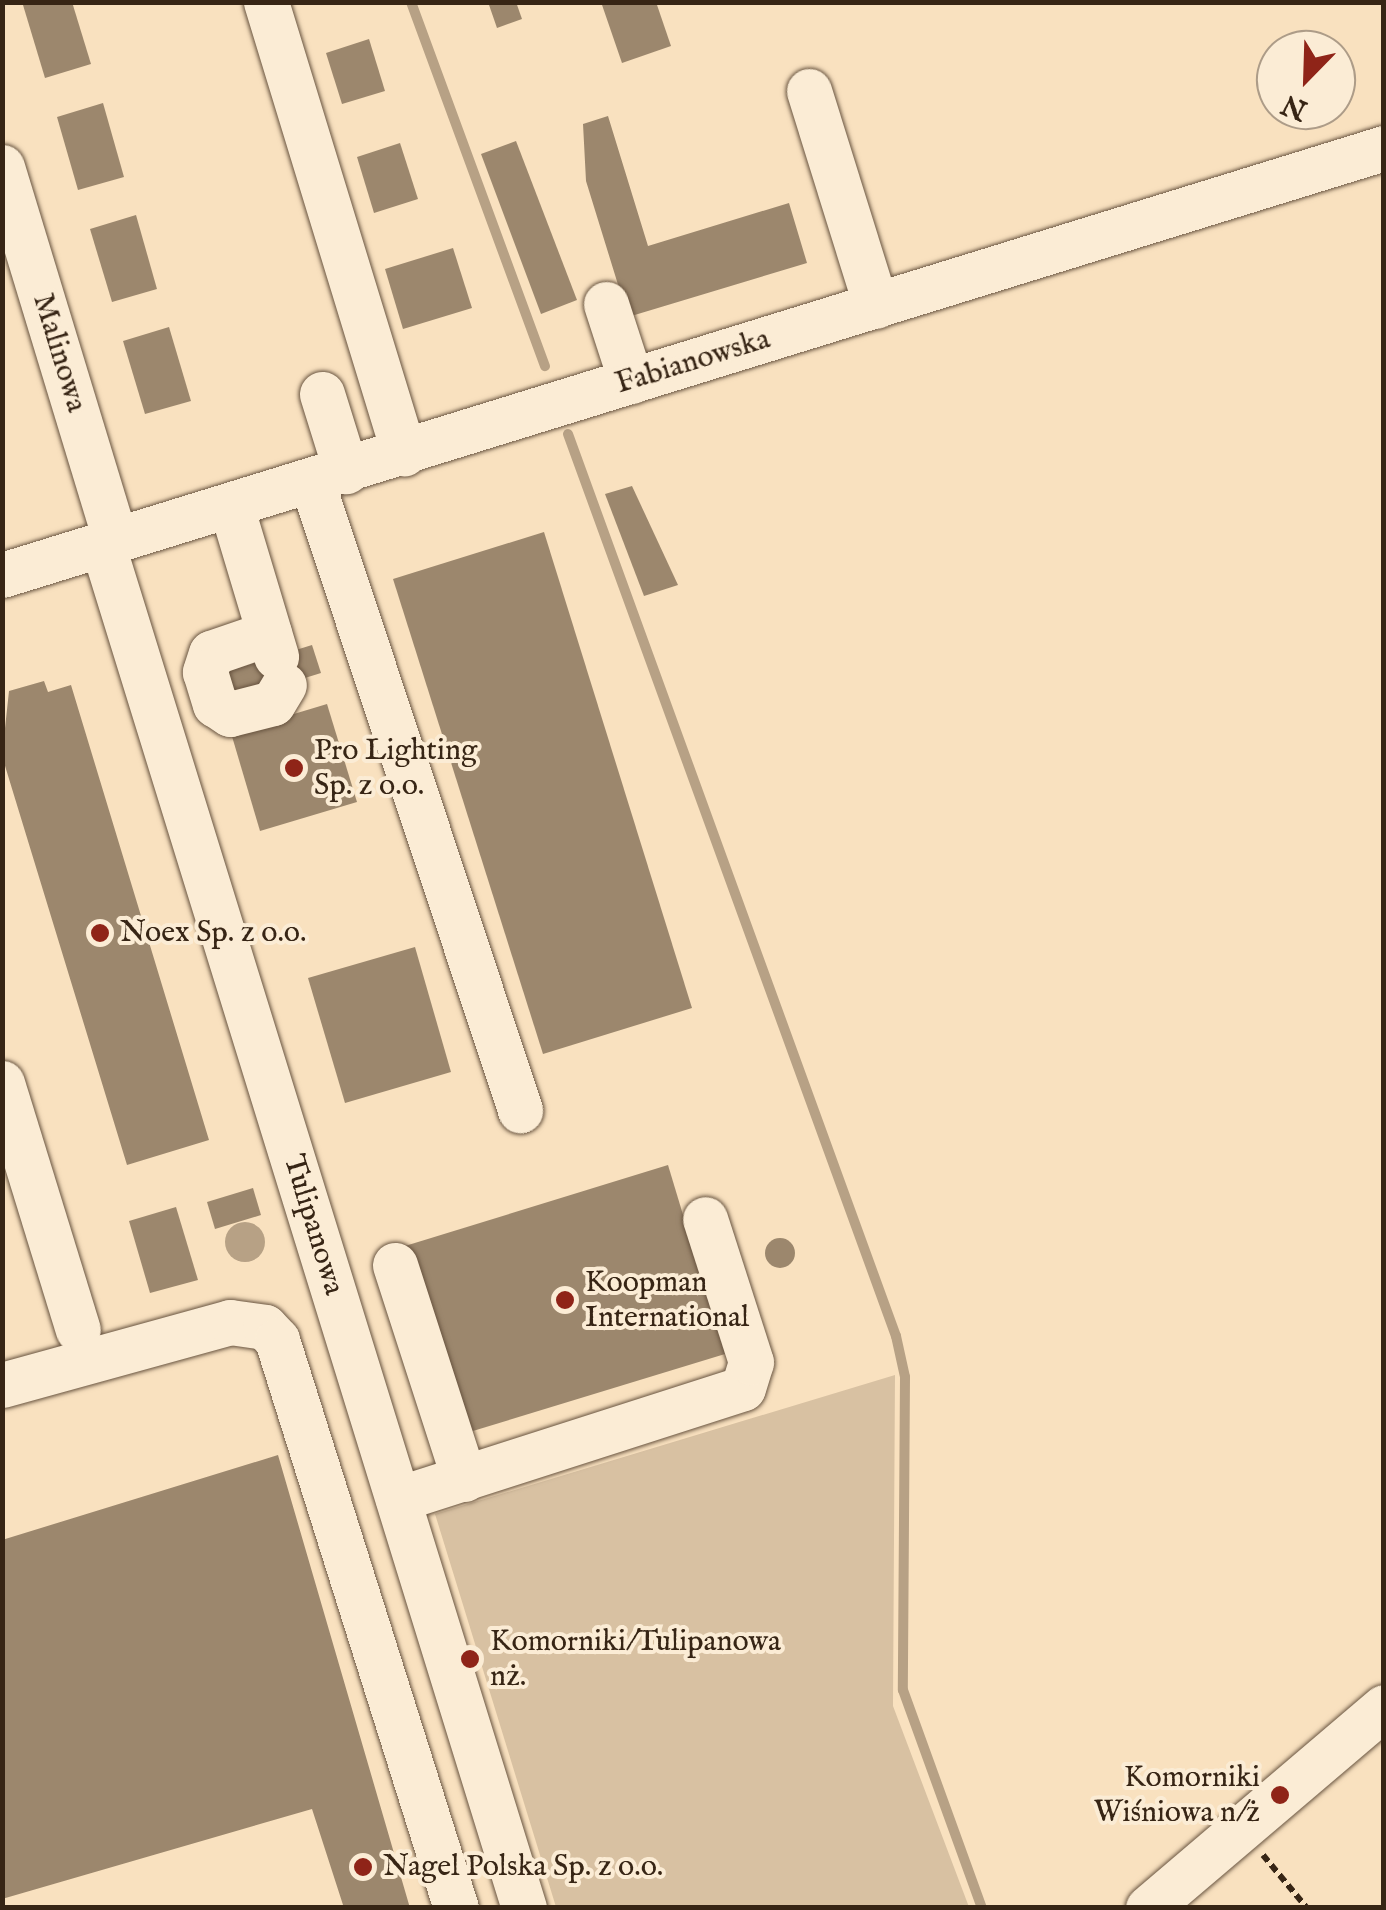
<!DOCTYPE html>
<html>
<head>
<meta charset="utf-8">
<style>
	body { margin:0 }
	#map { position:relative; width:1386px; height:1910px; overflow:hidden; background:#f9e1bf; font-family:"IM FELL English",serif }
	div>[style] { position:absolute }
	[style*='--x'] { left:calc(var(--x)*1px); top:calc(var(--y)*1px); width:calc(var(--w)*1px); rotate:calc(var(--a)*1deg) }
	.green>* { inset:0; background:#d8c1a2 }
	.water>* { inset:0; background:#b7a185 }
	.round { border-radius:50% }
	.stream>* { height:10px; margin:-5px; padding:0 5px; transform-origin:5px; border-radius:5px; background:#b7a185 }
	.building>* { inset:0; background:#9c876d }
	.path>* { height:6px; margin-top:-3px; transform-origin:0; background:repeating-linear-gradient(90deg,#372515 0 8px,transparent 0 13px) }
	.roads { filter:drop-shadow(0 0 2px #685440) drop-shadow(0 0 2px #685440) }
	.minor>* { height:45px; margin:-22.5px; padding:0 22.5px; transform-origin:22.5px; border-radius:22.5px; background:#fbecd5 }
	.dots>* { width:28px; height:28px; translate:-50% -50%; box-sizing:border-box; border:5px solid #fbecd5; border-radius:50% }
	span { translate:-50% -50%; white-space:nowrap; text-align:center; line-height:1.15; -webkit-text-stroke:8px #fbecd5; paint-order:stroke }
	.street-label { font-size:30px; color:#372515 }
	.poi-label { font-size:30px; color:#372515 }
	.left { translate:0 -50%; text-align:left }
	.right { translate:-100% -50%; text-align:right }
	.frame { position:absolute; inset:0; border:5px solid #372515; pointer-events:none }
	.north { position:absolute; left:1256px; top:30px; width:100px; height:100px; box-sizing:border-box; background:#fbecd5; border:2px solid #ad9c88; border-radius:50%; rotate:203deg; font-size:28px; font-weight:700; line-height:40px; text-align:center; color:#372515 }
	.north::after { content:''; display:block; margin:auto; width:35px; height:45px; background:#8f2418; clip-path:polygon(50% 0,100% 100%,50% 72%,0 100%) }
</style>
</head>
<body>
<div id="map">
	<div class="green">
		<div style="clip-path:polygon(895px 1375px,893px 1706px,969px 1907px,556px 1907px,435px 1514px)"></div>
	</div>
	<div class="water">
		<div class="round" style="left:225px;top:1222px;width:40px;height:40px"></div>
	</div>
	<div class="stream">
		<div style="--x:411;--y:2;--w:388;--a:69.8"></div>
		<div style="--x:568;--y:434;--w:960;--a:70.02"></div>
		<div style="--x:896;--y:1336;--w:42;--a:77.6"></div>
		<div style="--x:905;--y:1377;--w:313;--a:90.4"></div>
		<div style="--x:903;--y:1690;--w:232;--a:70.1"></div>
	</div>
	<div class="building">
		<div style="clip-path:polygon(72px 2px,91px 64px,45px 78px,23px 5px)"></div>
		<div style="clip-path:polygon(488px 2px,516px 2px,522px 19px,497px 28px)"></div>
		<div style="clip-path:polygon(601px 2px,656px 2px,671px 46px,622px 63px)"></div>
		<div style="clip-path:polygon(369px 39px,385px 91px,342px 104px,326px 53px)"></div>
		<div style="clip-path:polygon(103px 103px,124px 177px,78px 190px,57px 117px)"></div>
		<div style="clip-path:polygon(608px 116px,648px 246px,789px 203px,807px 263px,628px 317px,586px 181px,583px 124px)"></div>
		<div style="clip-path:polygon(516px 141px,577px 300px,541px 314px,481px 154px)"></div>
		<div style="clip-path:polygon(400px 143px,418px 199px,374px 213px,357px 157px)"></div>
		<div style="clip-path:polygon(136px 215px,157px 289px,112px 302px,90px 229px)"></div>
		<div style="clip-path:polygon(453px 248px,472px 308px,403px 329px,385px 269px)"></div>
		<div style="clip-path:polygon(169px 327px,191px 401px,145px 414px,123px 341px)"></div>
		<div style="clip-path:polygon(632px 486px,678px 585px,644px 596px,605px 494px)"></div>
		<div style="clip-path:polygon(544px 532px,692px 1008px,543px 1054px,393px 579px)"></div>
		<div style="clip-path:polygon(312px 645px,321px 673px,234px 700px,225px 672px)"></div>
		<div style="clip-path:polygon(44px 681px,48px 692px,71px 685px,209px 1140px,127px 1165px,2px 756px,9px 691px)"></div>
		<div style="clip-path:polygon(327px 704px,357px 802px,260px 831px,231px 733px)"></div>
		<div style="clip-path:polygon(415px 947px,451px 1072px,345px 1103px,308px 978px)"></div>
		<div style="clip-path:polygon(668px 1165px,725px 1354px,463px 1434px,405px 1246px)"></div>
		<div style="clip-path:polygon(253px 1188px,261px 1215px,215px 1229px,207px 1202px)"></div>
		<div style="clip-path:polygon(176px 1207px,198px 1280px,150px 1293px,129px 1221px)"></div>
		<div class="round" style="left:765px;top:1238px;width:30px;height:30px"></div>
		<div style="clip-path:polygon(278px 1455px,410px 1908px,344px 1908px,312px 1809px,2px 1899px,2px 1540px)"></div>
	</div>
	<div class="path">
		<div style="--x:1263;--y:1855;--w:69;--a:50.3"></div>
	</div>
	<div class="roads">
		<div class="minor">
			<div style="--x:266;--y:2;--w:472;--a:73"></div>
			<div style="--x:809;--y:91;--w:225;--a:72.7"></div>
			<div style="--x:2;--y:167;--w:389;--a:73.1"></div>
			<div style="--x:606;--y:304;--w:81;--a:72"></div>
			<div style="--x:322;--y:394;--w:81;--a:72.7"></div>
			<div style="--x:312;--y:482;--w:662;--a:71.67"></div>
			<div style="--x:231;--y:506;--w:157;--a:73.3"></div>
			<div style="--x:102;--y:543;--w:1429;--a:72.82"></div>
			<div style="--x:2;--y:575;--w:1446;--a:-17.17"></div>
			<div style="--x:269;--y:633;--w:61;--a:161"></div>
			<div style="--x:211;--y:653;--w:20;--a:108"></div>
			<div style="--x:205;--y:672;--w:34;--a:73"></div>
			<div style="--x:215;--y:704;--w:18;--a:34"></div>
			<div style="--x:230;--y:714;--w:44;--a:-14.3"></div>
			<div style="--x:273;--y:703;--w:21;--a:-59"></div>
			<div style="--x:2;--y:1083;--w:258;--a:72.9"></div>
			<div style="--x:395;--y:1265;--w:225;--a:72.1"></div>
			<div style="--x:2;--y:1385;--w:237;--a:-15.4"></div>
			<div style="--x:230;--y:1322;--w:35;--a:8"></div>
			<div style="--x:265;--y:1327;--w:18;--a:47"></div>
			<div style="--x:277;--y:1340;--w:596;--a:72.51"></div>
			<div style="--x:398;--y:1499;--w:362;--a:-17.8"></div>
			<div style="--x:743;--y:1388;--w:27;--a:-73"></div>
			<div style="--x:751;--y:1362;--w:150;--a:-107.8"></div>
			<div style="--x:1148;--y:1908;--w:310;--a:-40.4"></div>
		</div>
	</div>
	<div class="dots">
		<div style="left:294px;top:768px;background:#8f2418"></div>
		<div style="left:100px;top:933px;background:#8f2418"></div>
		<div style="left:565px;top:1300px;background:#8f2418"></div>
		<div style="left:470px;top:1659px;background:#8f2418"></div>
		<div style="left:1280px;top:1795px;background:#8f2418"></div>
		<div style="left:363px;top:1867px;background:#8f2418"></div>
	</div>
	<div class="street-label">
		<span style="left:59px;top:353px;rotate:73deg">Malinowa</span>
		<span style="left:693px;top:362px;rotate:-17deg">Fabianowska</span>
		<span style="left:313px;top:1225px;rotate:73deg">Tulipanowa</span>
	</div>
	<div class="poi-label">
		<span class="left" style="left:314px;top:768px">Pro Lighting<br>Sp. z o.o.</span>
		<span class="left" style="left:120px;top:933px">Noex Sp. z o.o.</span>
		<span class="left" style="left:585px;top:1300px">Koopman<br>International</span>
		<span class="left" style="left:490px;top:1659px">Komorniki/Tulipanowa<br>nż.</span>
		<span class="right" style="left:1260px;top:1795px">Komorniki<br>Wiśniowa n/ż</span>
		<span class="left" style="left:383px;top:1867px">Nagel Polska Sp. z o.o.</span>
	</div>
	<div class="frame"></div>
	<div class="north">N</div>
</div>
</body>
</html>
